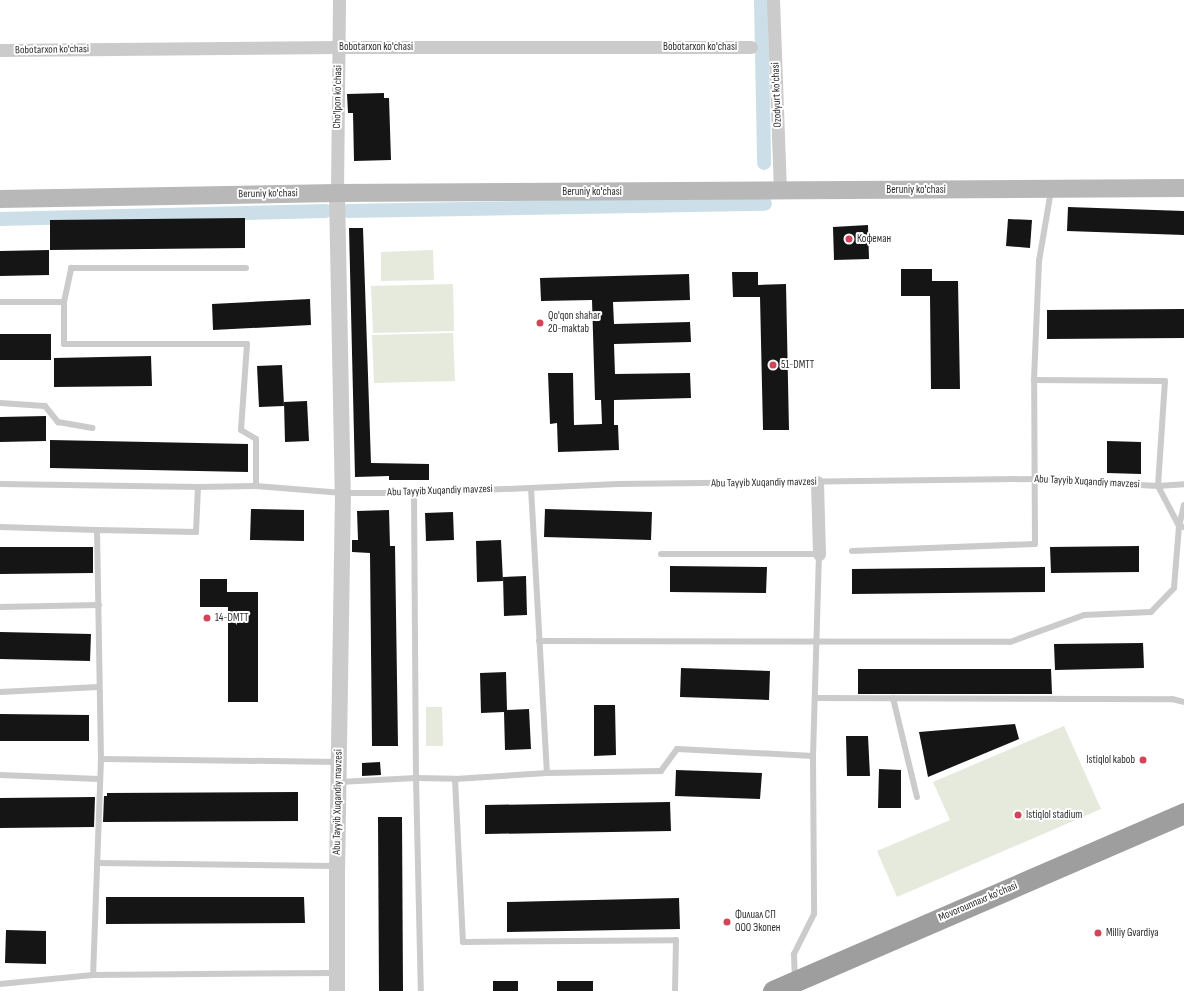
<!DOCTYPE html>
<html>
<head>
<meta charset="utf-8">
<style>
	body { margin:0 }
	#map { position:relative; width:1184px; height:991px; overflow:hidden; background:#fff; font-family:"Sofia Sans Condensed",sans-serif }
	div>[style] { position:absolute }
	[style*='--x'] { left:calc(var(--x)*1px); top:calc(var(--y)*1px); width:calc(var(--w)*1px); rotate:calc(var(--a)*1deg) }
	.green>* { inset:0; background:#e5eadd }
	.canal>* { height:14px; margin:-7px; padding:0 7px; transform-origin:7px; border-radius:7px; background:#ccdfe8 }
	.building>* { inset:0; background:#151515 }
	.service>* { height:6px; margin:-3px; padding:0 3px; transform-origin:3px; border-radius:3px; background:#cbcbcb }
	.minor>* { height:13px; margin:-6.5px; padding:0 6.5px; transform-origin:6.5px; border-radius:6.5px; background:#cbcbcb }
	.tertiary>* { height:16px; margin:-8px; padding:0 8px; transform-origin:8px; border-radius:8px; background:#cbcbcb }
	.secondary>* { height:18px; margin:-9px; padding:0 9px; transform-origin:9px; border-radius:9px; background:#b8b8b8 }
	.trunk>* { height:21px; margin:-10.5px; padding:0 10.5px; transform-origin:10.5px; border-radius:10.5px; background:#9e9e9e }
	.dots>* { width:11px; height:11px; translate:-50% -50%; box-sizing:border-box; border:2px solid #fff; border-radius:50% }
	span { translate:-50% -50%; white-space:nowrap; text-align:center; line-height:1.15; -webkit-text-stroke:4px #fff; paint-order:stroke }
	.street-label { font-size:11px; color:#2e2e2e }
	.poi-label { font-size:11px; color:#2e2e2e }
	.left { translate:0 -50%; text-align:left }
	.right { translate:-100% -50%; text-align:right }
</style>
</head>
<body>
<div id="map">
	<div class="green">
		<div style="clip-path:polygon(433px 250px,434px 280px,381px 281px,381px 252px)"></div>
		<div style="clip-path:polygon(453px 284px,454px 331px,373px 333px,371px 286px)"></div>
		<div style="clip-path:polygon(453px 333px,455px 381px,374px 383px,372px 335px)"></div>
		<div style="clip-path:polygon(426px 707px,442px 707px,443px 746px,426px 746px)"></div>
		<div style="clip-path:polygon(1064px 726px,1101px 809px,897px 897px,877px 851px,950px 820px,933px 782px)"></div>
	</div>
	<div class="canal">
		<div style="--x:761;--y:0;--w:163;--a:88.9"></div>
		<div style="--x:348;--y:211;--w:417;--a:-1"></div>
		<div style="--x:0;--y:219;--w:326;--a:-1.4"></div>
	</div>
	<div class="building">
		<div style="clip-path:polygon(384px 93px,384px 98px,389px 98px,391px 160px,354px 161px,353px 113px,348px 113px,347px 94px)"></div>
		<div style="clip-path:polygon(1068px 207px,1184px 211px,1184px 235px,1067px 231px)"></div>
		<div style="clip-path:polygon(245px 218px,245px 248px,50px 250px,50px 220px)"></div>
		<div style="clip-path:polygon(1008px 219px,1032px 220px,1030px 248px,1006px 246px)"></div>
		<div style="clip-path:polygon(868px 225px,869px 259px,834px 260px,833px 227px)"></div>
		<div style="clip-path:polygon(349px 228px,363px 228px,371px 463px,429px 464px,429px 480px,389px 480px,389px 476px,355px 477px)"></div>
		<div style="clip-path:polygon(49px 250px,49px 275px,0 276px,0 251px)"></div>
		<div style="clip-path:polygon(901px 269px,932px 269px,932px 281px,958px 281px,960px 389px,931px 389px,930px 296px,901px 296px)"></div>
		<div style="clip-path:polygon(732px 272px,758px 272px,758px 285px,786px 284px,789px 430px,763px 430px,760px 297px,733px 297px)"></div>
		<div style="clip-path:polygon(689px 274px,690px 300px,613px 302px,614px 324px,690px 322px,691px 342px,614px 344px,615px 374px,690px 373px,691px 398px,614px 400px,614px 425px,618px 425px,619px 450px,558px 452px,557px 423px,550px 424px,548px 373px,573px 373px,574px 425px,602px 424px,601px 400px,595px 400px,592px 300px,541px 301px,540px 278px)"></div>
		<div style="clip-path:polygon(310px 299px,311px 325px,213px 330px,212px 304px)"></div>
		<div style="clip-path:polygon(1184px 309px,1184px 338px,1047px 339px,1047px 310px)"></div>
		<div style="clip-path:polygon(0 334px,51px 334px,51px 360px,0 360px)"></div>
		<div style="clip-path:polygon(151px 356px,152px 386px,54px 387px,54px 358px)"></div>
		<div style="clip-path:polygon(282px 365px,284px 406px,259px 407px,257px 366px)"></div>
		<div style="clip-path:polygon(307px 401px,309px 441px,285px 442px,284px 402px)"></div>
		<div style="clip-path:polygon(46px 416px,46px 441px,0 442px,0 417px)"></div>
		<div style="clip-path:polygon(50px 440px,248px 444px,248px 472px,50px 468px)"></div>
		<div style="clip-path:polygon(1107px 441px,1141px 442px,1141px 474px,1107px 473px)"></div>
		<div style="clip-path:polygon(251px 509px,304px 510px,304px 541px,250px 540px)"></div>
		<div style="clip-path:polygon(545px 509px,652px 512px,651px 540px,544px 537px)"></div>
		<div style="clip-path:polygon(389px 510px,390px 546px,395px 546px,398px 746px,372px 746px,370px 553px,352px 552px,352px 540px,358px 540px,357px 511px)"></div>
		<div style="clip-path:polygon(453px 512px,454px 540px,426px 541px,425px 513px)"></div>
		<div style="clip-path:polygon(501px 540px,503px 581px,477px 582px,476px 541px)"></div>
		<div style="clip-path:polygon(1139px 546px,1139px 572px,1051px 573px,1050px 547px)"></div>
		<div style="clip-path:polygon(0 547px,93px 547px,93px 573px,0 574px)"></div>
		<div style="clip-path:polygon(670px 566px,767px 567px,766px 593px,670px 592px)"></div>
		<div style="clip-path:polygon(1045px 567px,1045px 592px,852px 594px,852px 569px)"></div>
		<div style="clip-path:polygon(526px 576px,527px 615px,504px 616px,503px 577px)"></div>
		<div style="clip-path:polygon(200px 579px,227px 579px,227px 592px,258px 592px,258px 702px,228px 702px,228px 607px,200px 607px)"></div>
		<div style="clip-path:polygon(0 632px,91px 634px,90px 661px,0 659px)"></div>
		<div style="clip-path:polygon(1143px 643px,1144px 668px,1055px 670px,1054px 644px)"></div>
		<div style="clip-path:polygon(681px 668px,770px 671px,769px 700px,680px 697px)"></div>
		<div style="clip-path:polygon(858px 669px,1051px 669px,1052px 694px,858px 694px)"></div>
		<div style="clip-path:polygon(506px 672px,507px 710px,529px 709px,531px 749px,505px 750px,504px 712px,481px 713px,480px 673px)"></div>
		<div style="clip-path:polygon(594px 705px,615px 705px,616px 755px,594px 756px)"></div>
		<div style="clip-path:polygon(0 714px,89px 715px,89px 741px,0 741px)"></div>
		<div style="clip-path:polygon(1015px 724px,1019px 739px,928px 777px,919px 732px)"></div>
		<div style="clip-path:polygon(846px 736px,868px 736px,870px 776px,847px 776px)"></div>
		<div style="clip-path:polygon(380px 762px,381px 775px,362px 776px,362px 763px)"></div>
		<div style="clip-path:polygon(879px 769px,901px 770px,901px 808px,878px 808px)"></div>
		<div style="clip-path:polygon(676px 770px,762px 773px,760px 799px,675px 796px)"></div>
		<div style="clip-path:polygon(298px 792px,298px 821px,103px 822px,104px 796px,107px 796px,107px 793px)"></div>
		<div style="clip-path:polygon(95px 797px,94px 827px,0 828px,0 798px)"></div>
		<div style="clip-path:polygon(670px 802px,671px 831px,485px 834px,485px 805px)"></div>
		<div style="clip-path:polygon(378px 817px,402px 817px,403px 991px,379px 991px)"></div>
		<div style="clip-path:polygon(106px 897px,304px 897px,305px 923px,106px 924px)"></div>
		<div style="clip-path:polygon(679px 898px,680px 929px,507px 932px,507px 902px)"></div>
		<div style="clip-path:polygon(6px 930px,46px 931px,46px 964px,5px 963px)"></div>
		<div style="clip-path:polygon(493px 981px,518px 981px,518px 991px,493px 991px)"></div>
		<div style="clip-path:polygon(557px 981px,593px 981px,593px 991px,557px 991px)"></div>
	</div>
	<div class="service">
		<div style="--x:0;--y:302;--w:64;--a:0"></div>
		<div style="--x:64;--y:302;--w:35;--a:-78"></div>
		<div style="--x:71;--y:268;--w:175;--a:0"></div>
		<div style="--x:64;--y:302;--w:42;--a:90"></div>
		<div style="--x:64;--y:344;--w:183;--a:0"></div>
		<div style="--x:247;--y:344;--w:86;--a:94"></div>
		<div style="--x:241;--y:430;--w:17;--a:31"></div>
		<div style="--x:256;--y:439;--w:47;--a:90"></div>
		<div style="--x:256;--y:486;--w:87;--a:4.6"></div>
		<div style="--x:343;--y:493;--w:71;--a:0"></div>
		<div style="--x:414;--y:493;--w:204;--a:-2.5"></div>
		<div style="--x:618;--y:484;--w:417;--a:-0.7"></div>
		<div style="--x:1035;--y:479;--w:123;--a:3.3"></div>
		<div style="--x:1158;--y:486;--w:26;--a:-4"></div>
		<div style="--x:0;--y:403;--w:45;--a:3.8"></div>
		<div style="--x:45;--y:406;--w:21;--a:51"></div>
		<div style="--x:58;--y:422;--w:35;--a:10"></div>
		<div style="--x:0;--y:484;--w:198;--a:0.9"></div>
		<div style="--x:531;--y:488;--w:285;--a:86.8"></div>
		<div style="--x:414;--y:493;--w:285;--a:89.6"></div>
		<div style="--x:416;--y:778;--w:213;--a:88.7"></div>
		<div style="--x:1184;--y:505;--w:22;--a:103"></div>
		<div style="--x:1179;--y:526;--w:5;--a:11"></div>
		<div style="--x:0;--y:527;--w:97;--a:1.8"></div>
		<div style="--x:97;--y:530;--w:229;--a:89"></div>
		<div style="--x:101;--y:759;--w:216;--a:92.1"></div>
		<div style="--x:97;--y:530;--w:99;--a:1.2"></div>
		<div style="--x:196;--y:532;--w:45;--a:-87.5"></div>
		<div style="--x:198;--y:487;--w:58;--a:-1"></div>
		<div style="--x:852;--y:551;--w:183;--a:-2.2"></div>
		<div style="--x:1035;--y:544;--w:164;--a:-90.3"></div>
		<div style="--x:1034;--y:380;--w:119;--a:-87.6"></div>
		<div style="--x:1039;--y:261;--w:71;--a:-80.3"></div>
		<div style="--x:661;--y:554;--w:158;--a:0"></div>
		<div style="--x:819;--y:554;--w:202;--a:91.7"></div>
		<div style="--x:0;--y:607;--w:99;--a:-1.2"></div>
		<div style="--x:539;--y:641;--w:471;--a:0.1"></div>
		<div style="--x:1010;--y:642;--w:79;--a:-20"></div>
		<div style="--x:1084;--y:615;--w:67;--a:-2.6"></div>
		<div style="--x:1151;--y:612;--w:33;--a:-46"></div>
		<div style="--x:1174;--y:588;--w:62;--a:-85.4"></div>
		<div style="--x:1179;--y:526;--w:45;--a:-117.7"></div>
		<div style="--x:1158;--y:486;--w:105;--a:-86.2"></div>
		<div style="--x:1165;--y:381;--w:131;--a:-179.6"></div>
		<div style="--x:0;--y:692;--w:98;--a:-2.9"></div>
		<div style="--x:815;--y:698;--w:357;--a:0.2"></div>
		<div style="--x:1172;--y:699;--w:12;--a:14"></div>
		<div style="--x:893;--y:698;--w:102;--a:76.4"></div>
		<div style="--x:101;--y:759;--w:238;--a:0.7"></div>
		<div style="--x:0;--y:775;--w:99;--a:2.3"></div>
		<div style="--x:455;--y:779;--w:163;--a:87.2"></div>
		<div style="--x:463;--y:942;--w:213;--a:-0.5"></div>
		<div style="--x:676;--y:940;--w:51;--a:91.1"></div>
		<div style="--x:339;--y:782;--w:77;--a:-3"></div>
		<div style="--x:416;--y:778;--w:39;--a:1"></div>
		<div style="--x:455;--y:779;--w:92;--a:-3.7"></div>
		<div style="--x:547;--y:773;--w:114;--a:-1"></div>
		<div style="--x:661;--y:771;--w:27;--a:-54"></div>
		<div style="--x:677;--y:749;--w:136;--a:2.9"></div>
		<div style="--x:813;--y:756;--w:158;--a:89.6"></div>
		<div style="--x:814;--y:914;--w:45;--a:116.6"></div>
		<div style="--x:794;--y:954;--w:24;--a:88"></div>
		<div style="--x:97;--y:863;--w:238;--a:0.7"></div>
		<div style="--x:0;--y:984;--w:93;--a:-5.5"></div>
		<div style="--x:93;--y:975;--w:243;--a:-0.5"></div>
	</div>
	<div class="minor">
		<div style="--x:773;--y:0;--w:191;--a:87.9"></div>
		<div style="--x:0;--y:50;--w:339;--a:-0.5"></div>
		<div style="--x:339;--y:47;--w:412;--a:0"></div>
		<div style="--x:337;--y:193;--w:193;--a:-89.4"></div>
		<div style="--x:817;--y:482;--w:72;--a:88.4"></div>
	</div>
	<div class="tertiary">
		<div style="--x:337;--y:193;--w:300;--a:88.9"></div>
		<div style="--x:343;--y:493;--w:373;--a:90.9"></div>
		<div style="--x:337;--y:866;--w:125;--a:90"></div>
	</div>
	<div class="secondary">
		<div style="--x:0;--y:199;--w:337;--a:-1"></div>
		<div style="--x:337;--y:193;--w:847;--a:-0.34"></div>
	</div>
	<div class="trunk">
		<div style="--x:773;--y:991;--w:448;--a:-23.4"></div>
	</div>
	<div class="dots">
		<div style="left:849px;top:239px;background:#d24458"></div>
		<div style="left:540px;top:323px;background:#d24458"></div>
		<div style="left:773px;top:365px;background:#d24458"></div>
		<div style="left:207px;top:618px;background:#d24458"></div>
		<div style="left:1143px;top:760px;background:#d24458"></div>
		<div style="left:1018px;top:815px;background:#d24458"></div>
		<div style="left:727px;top:922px;background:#d24458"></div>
		<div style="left:1098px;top:933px;background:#d24458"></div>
	</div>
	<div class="street-label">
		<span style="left:376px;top:47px">Bobotarxon ko'chasi</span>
		<span style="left:700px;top:47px">Bobotarxon ko'chasi</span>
		<span style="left:52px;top:50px;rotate:-1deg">Bobotarxon ko'chasi</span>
		<span style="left:777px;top:95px;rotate:-92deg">Ozodyurt ko'chasi</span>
		<span style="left:338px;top:97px;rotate:-89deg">Cho'lpon ko'chasi</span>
		<span style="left:916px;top:190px">Beruniy ko'chasi</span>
		<span style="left:592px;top:192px">Beruniy ko'chasi</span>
		<span style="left:268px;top:194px;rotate:-1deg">Beruniy ko'chasi</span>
		<span style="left:1087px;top:482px;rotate:3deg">Abu Tayyib Xuqandiy mavzesi</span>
		<span style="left:764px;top:483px;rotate:-1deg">Abu Tayyib Xuqandiy mavzesi</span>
		<span style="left:440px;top:491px;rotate:-2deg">Abu Tayyib Xuqandiy mavzesi</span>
		<span style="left:338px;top:802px;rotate:-89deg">Abu Tayyib Xuqandiy mavzesi</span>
		<span style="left:978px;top:902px;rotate:-23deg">Movorounnaxr ko'chasi</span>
	</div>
	<div class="poi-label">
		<span class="left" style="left:857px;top:239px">Кофеман</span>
		<span class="left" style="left:548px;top:323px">Qo'qon shahar<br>20-maktab</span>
		<span class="left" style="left:781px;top:365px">51-DMTT</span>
		<span class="left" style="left:215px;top:618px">14-DMTT</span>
		<span class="right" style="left:1135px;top:760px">Istiqlol kabob</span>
		<span class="left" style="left:1026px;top:815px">Istiqlol stadium</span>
		<span class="left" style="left:735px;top:922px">Филиал СП<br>ООО Экопен</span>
		<span class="left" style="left:1106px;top:933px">Milliy Gvardiya</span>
	</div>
</div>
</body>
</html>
